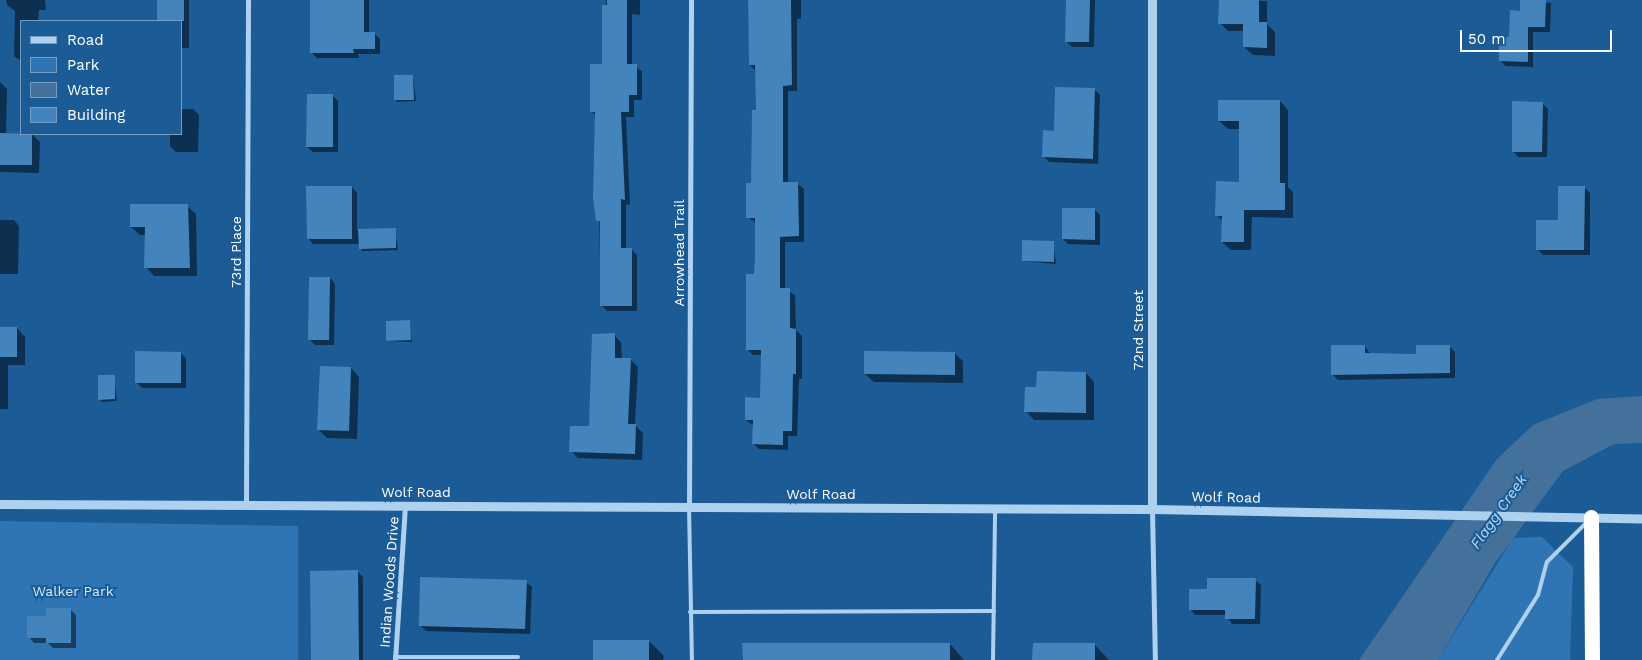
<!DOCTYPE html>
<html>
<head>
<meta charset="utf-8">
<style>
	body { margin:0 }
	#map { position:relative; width:1642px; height:660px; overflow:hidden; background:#1b5b96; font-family:"Work Sans",sans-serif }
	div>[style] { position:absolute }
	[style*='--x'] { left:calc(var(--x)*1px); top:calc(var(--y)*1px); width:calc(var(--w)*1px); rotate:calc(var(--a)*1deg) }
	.green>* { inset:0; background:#2f75b4 }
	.water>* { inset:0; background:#44719b }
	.shadow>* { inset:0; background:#0007 }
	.building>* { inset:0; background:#4484bc }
	.service>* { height:4px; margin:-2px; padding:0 2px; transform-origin:2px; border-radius:2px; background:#aed1f0 }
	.minor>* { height:5px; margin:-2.5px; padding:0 2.5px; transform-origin:2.5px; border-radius:2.5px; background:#aed1f0 }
	.tertiary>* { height:9px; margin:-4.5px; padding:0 4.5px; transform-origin:4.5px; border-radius:4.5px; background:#aed1f0 }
	.motorway>* { height:15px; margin:-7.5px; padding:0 7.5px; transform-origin:7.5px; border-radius:7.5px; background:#fff }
	span { translate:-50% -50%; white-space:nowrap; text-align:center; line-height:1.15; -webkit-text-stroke:4px #1b5b96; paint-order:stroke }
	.street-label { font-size:14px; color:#fff }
	.park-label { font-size:14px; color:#d5e9fb }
	.water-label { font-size:15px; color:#badbf6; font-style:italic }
	.legend { position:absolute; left:20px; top:20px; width:162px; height:115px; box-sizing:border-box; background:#1b5b96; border:1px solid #769dc0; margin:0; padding:6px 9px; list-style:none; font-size:15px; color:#fff }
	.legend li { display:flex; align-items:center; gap:10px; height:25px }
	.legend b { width:25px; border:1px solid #769dc0 }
	.scale { position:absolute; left:1460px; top:30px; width:152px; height:22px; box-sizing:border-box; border:2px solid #fff; border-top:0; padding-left:6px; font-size:15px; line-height:18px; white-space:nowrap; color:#fff; -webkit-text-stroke:4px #1b5b96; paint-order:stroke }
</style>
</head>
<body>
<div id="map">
	<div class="green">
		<div style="clip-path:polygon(0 521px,298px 526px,298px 660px,0 660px)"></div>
		<div style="clip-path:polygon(1542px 537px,1573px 567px,1570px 660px,1438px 660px,1513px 538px)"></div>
	</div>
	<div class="water">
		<div style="clip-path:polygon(1642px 396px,1642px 443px,1614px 444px,1563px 471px,1495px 563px,1438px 660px,1359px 660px,1497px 459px,1533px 425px,1597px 399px)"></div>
	</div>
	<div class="shadow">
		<div style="clip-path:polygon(6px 0,45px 0,46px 10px,39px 10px,38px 21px,21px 21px,21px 61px,14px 56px,15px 11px,7px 5px)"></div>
		<div style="clip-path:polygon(158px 0,189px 0,189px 48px,181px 48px,181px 21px,158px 21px)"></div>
		<div style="clip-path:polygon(312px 0,369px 0,369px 34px,375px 34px,380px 39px,380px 54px,358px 54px,359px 58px,317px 58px,311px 52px)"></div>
		<div style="clip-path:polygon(606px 0,640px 0,640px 15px,632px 14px,632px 65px,642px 71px,642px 100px,634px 100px,634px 117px,626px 117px,630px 205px,626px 204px,626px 250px,632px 250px,637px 255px,637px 311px,607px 311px,601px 305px,597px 117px,591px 111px,603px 65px)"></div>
		<div style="clip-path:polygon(748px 0,801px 0,801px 19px,797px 19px,797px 91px,788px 91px,788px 184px,798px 184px,804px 189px,804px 242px,785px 242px,785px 289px,795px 295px,796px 330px,802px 336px,802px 379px,799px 379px,797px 436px,788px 436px,788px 450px,759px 449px,753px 443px,754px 426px,746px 420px,761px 399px,763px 355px,753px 355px,747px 349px,755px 276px,756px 223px,748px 217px,757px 111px,756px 71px,750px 65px)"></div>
		<div style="clip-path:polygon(1067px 0,1095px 0,1094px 47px,1072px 47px,1066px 41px)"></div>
		<div style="clip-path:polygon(1220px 0,1267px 1px,1267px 24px,1275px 32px,1275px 56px,1253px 55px,1244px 47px,1244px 31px,1228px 31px,1220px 23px)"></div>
		<div style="clip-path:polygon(1521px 0,1551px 3px,1550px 32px,1533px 32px,1533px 67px,1506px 66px,1500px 61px,1521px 12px)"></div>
		<div style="clip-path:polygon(413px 76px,416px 101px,397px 102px,395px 99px)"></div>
		<div style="clip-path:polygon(0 82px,7px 89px,6px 134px,32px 134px,40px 142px,39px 173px,0 172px)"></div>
		<div style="clip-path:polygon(1094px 89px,1100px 95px,1098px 164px,1049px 162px,1044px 157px,1055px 132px)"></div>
		<div style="clip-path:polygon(332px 95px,338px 101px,338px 152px,313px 152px,307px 147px)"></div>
		<div style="clip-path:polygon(1280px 101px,1288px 110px,1288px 187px,1293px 192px,1293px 218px,1252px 217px,1251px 250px,1231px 250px,1222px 242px,1223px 221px,1217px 215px,1240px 183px,1240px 129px,1228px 129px,1219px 121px)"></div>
		<div style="clip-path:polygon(1542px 103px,1548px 109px,1547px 157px,1518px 157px,1513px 151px)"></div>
		<div style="clip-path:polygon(181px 109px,193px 109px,199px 115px,198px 152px,176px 152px,170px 146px,170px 134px,181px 134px)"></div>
		<div style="clip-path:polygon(352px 187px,357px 193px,357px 230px,395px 230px,398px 250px,362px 251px,360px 244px,313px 244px,308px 238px)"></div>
		<div style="clip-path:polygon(1584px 187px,1590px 193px,1590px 255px,1543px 255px,1537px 249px)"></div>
		<div style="clip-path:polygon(187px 206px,196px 214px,197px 276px,154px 276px,146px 267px,146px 235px,140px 235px,131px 227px)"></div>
		<div style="clip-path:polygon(1095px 210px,1100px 215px,1100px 245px,1068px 244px,1063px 239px)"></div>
		<div style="clip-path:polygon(0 220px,14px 220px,19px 226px,18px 274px,0 274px)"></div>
		<div style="clip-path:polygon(1053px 242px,1056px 264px,1023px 261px)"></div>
		<div style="clip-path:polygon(330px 278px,335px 284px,334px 345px,315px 345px,309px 339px)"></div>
		<div style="clip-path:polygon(409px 321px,412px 342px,387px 341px)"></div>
		<div style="clip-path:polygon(0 328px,17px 328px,25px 337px,25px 365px,8px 365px,8px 409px,0 409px)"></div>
		<div style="clip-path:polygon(614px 335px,621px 342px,622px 359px,630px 359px,638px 367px,635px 425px,643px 433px,642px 460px,578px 458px,571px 451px,590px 428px)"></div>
		<div style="clip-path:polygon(1365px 346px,1370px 354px,1417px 355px,1449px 346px,1455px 352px,1455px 378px,1338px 380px,1332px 374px)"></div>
		<div style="clip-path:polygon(180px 353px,186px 358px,186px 388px,142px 388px,136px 382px)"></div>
		<div style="clip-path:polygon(954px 353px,963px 361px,963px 383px,874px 382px,865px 374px)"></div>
		<div style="clip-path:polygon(351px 368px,359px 377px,357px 439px,327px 438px,319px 430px)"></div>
		<div style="clip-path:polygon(1086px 373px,1094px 382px,1094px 420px,1034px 420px,1026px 411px,1038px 388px)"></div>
		<div style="clip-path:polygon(114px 376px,117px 401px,102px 402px,99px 399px)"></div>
		<div style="clip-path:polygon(358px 572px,363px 577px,363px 660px,312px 660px)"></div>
		<div style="clip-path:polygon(1255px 580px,1261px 585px,1260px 624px,1232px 624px,1226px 615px,1195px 615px,1190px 609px,1208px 590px)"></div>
		<div style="clip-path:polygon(526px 582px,532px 587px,530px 634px,426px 631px,420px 625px)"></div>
		<div style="clip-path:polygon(70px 609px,76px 615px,76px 648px,53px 648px,48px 643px,34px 643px,29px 637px)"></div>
		<div style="clip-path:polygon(649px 641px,664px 656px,663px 660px,594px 660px)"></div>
		<div style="clip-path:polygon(950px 644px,964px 660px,744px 660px)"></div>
		<div style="clip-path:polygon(1094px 644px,1109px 660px,1034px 660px)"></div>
	</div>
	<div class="building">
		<div style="clip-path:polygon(157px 0,184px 0,184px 21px,157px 21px)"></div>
		<div style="clip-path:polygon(310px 0,364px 0,364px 32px,375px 32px,375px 49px,353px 49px,354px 53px,310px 53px)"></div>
		<div style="clip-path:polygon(607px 0,627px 0,627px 64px,637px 64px,637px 95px,629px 95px,629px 112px,621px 112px,625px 200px,621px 199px,621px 248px,632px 248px,632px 306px,600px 306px,600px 221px,596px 221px,593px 198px,595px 112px,590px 112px,590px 64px,602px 64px,602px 5px,607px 5px)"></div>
		<div style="clip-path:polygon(748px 0,791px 0,792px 85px,783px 86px,783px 182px,798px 182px,799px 236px,780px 237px,780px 288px,790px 288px,790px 328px,796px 329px,796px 374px,793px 374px,792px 431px,783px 431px,783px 445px,752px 444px,753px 420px,745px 420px,745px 397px,760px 398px,761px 350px,746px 350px,746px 274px,754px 274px,755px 257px,755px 218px,746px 218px,746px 183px,751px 183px,752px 110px,756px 110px,755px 65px,749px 65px)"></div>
		<div style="clip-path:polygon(1066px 0,1090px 0,1089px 42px,1065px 42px)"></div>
		<div style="clip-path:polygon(1219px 0,1259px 0,1259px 22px,1267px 22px,1267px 48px,1243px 47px,1243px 24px,1218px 24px)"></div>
		<div style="clip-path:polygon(1520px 0,1546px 0,1545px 27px,1528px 27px,1528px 62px,1499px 61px,1499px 37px,1509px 37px,1510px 10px,1520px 11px)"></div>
		<div style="clip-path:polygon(394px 75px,413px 75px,414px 100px,394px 100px)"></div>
		<div style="clip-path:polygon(1055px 87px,1095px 88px,1093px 159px,1042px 157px,1043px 130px,1054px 131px)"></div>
		<div style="clip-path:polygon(307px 94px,333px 94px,333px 147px,306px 147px)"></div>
		<div style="clip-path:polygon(1218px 100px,1280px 100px,1280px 183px,1285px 183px,1285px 210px,1244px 210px,1244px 242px,1221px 242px,1222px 216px,1215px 216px,1216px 181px,1239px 182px,1239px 121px,1218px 121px)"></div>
		<div style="clip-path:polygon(1512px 101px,1543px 102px,1542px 152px,1512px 152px)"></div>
		<div style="clip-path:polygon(0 133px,32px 134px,32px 165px,0 165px)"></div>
		<div style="clip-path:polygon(306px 186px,352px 186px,352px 239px,307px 239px)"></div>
		<div style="clip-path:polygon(1558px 186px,1585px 186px,1584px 250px,1536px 250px,1536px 220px,1558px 220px)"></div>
		<div style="clip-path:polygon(130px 204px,188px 204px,190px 268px,144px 268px,145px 227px,130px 227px)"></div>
		<div style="clip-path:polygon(1062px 208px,1095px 208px,1095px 240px,1062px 239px)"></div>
		<div style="clip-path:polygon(396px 228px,396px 248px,359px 249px,358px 229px)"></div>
		<div style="clip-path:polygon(1022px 240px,1054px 241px,1054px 262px,1022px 261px)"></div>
		<div style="clip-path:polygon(309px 277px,330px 277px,329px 340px,308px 340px)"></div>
		<div style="clip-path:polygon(410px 320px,411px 340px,386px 341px,386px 321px)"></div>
		<div style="clip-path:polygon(0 327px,17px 327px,17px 357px,0 357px)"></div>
		<div style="clip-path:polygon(615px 333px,615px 358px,631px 358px,628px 424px,636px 424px,635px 454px,569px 452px,570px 426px,589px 426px,592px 334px)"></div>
		<div style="clip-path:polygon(1331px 345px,1365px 345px,1365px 353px,1416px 354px,1416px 345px,1450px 345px,1450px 373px,1331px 375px)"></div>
		<div style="clip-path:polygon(135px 351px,181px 352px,181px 383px,135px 383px)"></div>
		<div style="clip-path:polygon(864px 351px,955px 352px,955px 375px,864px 374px)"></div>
		<div style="clip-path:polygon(320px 366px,351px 367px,349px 431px,317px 430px)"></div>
		<div style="clip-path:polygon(1037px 371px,1086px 372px,1086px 413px,1024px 412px,1025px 387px,1036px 387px)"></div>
		<div style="clip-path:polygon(98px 375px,115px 375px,115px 399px,98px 400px)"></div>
		<div style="clip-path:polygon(358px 570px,359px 660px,311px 660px,310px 571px)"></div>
		<div style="clip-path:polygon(420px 577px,527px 580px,525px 629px,419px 626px)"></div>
		<div style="clip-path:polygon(1207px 578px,1256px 578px,1255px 619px,1225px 619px,1225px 610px,1189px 610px,1189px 589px,1207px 589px)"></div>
		<div style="clip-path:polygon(46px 608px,71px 608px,71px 643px,46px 643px,46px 638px,27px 638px,27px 616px,46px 616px)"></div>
		<div style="clip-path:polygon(593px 640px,649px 640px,649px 660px,593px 660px)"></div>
		<div style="clip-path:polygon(742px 643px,950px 643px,950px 660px,743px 660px)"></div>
		<div style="clip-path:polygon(1033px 643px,1095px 643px,1095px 660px,1032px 660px)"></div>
	</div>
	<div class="service">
		<div style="--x:689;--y:507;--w:153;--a:88.9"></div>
		<div style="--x:690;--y:612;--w:304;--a:-0.2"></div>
		<div style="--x:395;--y:657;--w:123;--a:0"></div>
		<div style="--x:993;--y:660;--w:152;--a:-89.2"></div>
		<div style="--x:1497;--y:660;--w:77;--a:-57.8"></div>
		<div style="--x:1538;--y:595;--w:34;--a:-75"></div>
		<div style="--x:1547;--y:562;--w:57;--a:-45"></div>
	</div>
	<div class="minor">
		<div style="--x:246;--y:505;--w:505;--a:-89.77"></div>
		<div style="--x:689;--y:507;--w:507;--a:-89.77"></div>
		<div style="--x:1152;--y:509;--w:151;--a:88.9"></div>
		<div style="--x:395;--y:660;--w:154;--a:-86.3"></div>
	</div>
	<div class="tertiary">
		<div style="--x:0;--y:504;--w:1152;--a:0.25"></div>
		<div style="--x:1152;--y:509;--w:490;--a:1.1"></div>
		<div style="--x:1152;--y:509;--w:509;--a:-90"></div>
	</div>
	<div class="motorway">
		<div style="--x:1591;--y:517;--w:143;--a:89.6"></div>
	</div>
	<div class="street-label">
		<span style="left:236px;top:252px;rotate:-90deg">73rd Place</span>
		<span style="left:679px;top:253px;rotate:-90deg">Arrowhead Trail</span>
		<span style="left:1138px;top:330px;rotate:-90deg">72nd Street</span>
		<span style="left:416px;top:492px">Wolf Road</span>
		<span style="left:821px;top:494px">Wolf Road</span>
		<span style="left:1226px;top:497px;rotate:1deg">Wolf Road</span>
		<span style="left:389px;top:582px;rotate:-86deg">Indian Woods Drive</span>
	</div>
	<div class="park-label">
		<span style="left:73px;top:591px">Walker Park</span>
	</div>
	<div class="water-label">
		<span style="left:1499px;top:512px;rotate:-55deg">Flagg Creek</span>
	</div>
	<ul class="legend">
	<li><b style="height:6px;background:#aed1f0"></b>Road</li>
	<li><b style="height:14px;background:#2f75b4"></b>Park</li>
	<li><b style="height:14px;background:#44719b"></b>Water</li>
	<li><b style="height:14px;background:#4484bc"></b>Building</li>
	</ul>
	<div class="scale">50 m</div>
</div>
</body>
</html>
